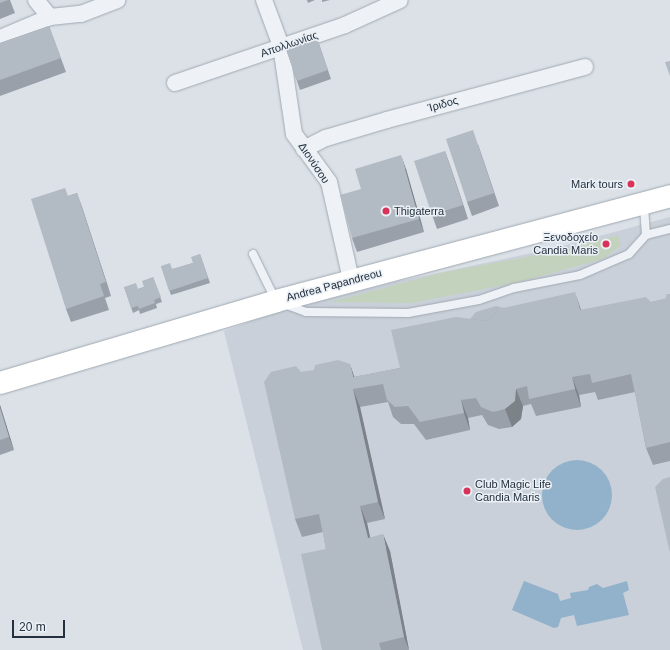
<!DOCTYPE html>
<html>
<head>
<meta charset="utf-8">
<style>
	body { margin:0 }
	#map { position:relative; width:670px; height:650px; overflow:hidden; background:#dbe1e7; font-family:Helvetica,sans-serif }
	div>[style] { position:absolute }
	[style*='--x'] { left:calc(var(--x)*1px); top:calc(var(--y)*1px); width:calc(var(--w)*1px); rotate:calc(var(--a)*1deg) }
	.built>* { inset:0; background:#c9d0d9 }
	.green>* { inset:0; background:#c3d2bc }
	.water>* { inset:0; background:#92b2cb }
	.round { border-radius:50% }
	.roads { filter:drop-shadow(0 0 1px #a0a8b1) drop-shadow(0 0 1px #a0a8b1) }
	.service>* { height:8px; margin:-4px; padding:0 4px; transform-origin:4px; border-radius:4px; background:#eef1f5 }
	.minor>* { height:16px; margin:-8px; padding:0 8px; transform-origin:8px; border-radius:8px; background:#eef1f5 }
	.secondary>* { height:22px; margin:-11px; padding:0 11px; transform-origin:11px; border-radius:11px; background:#fff }
	.wall>* { inset:0; background:#99a0a9 }
	.shaded-wall>* { inset:0; background:#7d8289 }
	.building>* { inset:0; background:#b2bac4 }
	.dots>* { width:11px; height:11px; translate:-50% -50%; box-sizing:border-box; border:2px solid #eaf0f5; border-radius:50% }
	span { translate:-50% -50%; white-space:nowrap; text-align:center; line-height:1.15; -webkit-text-stroke:3px #eaf0f5; paint-order:stroke }
	.street-label { font-size:11px; color:#24303e }
	.poi-label { font-size:11px; color:#24303e }
	.right { translate:-100% -50%; text-align:right }
	.left { translate:0 -50%; text-align:left }
	.scale { position:absolute; left:12px; top:620px; width:53px; height:18px; box-sizing:border-box; border:2px solid #24303e; border-top:0; padding-left:5px; font-size:12px; line-height:14px; white-space:nowrap; color:#24303e; -webkit-text-stroke:3px #eaf0f5; paint-order:stroke }
</style>
</head>
<body>
<div id="map">
	<div class="built">
		<div style="clip-path:polygon(670px 217px,670px 650px,303px 650px,224px 331px,271px 314px,395px 282px,551px 249px)"></div>
	</div>
	<div class="green">
		<div style="clip-path:polygon(618px 235px,621px 245px,603px 259px,515px 283px,411px 303px,330px 302px,445px 272px,559px 251px)"></div>
	</div>
	<div class="water">
		<div class="round" style="left:542px;top:460px;width:70px;height:70px"></div>
		<div style="clip-path:polygon(524px 581px,558px 594px,560px 601px,571px 598px,570px 593px,588px 590px,589px 587px,597px 584px,603px 588px,627px 581px,629px 590px,623px 593px,629px 615px,577px 626px,574px 615px,561px 618px,558px 627px,554px 628px,512px 610px)"></div>
	</div>
	<div class="roads">
		<div class="service">
			<div style="--x:646;--y:235;--w:25;--a:-14"></div>
			<div style="--x:253;--y:254;--w:52;--a:63.9"></div>
			<div style="--x:276;--y:301;--w:32;--a:20"></div>
			<div style="--x:306;--y:312;--w:102;--a:0.6"></div>
			<div style="--x:408;--y:313;--w:72;--a:-10.4"></div>
			<div style="--x:479;--y:300;--w:37;--a:-19"></div>
			<div style="--x:514;--y:288;--w:67;--a:-11.1"></div>
			<div style="--x:580;--y:275;--w:53;--a:-23.2"></div>
			<div style="--x:629;--y:254;--w:25;--a:-48"></div>
			<div style="--x:646;--y:235;--w:31;--a:-94"></div>
		</div>
		<div class="minor">
			<div style="--x:36;--y:0;--w:22;--a:51"></div>
			<div style="--x:50;--y:17;--w:31;--a:-6"></div>
			<div style="--x:81;--y:14;--w:39;--a:-21"></div>
			<div style="--x:264;--y:0;--w:49;--a:69.7"></div>
			<div style="--x:281;--y:46;--w:89;--a:81.6"></div>
			<div style="--x:294;--y:134;--w:59;--a:53.9"></div>
			<div style="--x:329;--y:182;--w:100;--a:77.3"></div>
			<div style="--x:0;--y:38;--w:54;--a:-22.8"></div>
			<div style="--x:175;--y:83;--w:180;--a:-18.8"></div>
			<div style="--x:345;--y:25;--w:60;--a:-24.4"></div>
			<div style="--x:304;--y:149;--w:25;--a:-27"></div>
			<div style="--x:326;--y:138;--w:64;--a:-16.4"></div>
			<div style="--x:387;--y:120;--w:205;--a:-15"></div>
		</div>
		<div class="secondary">
			<div style="--x:0;--y:383;--w:288;--a:-16.5"></div>
			<div style="--x:276;--y:301;--w:408;--a:-14.9"></div>
		</div>
	</div>
	<div class="wall">
		<div style="clip-path:polygon(0 0,10px 0,15px 13px,0 19px)"></div>
		<div style="clip-path:polygon(307px 0,315px 0,308px 3px)"></div>
		<div style="clip-path:polygon(322px 0,330px 0,322px 2px)"></div>
		<div style="clip-path:polygon(49px 26px,66px 72px,0 96px,0 43px)"></div>
		<div style="clip-path:polygon(317px 38px,331px 79px,300px 90px,286px 49px)"></div>
		<div style="clip-path:polygon(478px 144px,499px 206px,472px 216px,467px 202px)"></div>
		<div style="clip-path:polygon(445px 151px,468px 219px,437px 229px,432px 215px)"></div>
		<div style="clip-path:polygon(406px 169px,424px 232px,357px 252px,352px 238px)"></div>
		<div style="clip-path:polygon(77px 193px,111px 296px,105px 298px,109px 310px,71px 322px,66px 309px,68px 196px)"></div>
		<div style="clip-path:polygon(200px 254px,210px 283px,171px 295px,161px 266px,173px 269px,193px 263px)"></div>
		<div style="clip-path:polygon(153px 277px,162px 302px,156px 304px,157px 308px,140px 314px,139px 310px,133px 313px,124px 287px,138px 289px,144px 287px)"></div>
		<div style="clip-path:polygon(670px 294px,670px 461px,653px 465px,646px 448px,635px 392px,598px 400px,595px 392px,579px 395px,581px 407px,536px 416px,531px 404px,523px 406px,521px 419px,512px 427px,499px 429px,488px 425px,482px 415px,468px 418px,470px 430px,426px 440px,414px 424px,401px 424px,393px 417px,388px 402px,360px 407px,385px 519px,367px 523px,370px 537px,390px 551px,409px 650px,322px 650px,326px 549px,323px 532px,302px 537px,295px 519px,301px 372px,354px 377px,400px 368px,470px 319px,504px 308px,582px 310px,651px 302px,665px 299px)"></div>
		<div style="clip-path:polygon(0 405px,14px 450px,0 455px)"></div>
	</div>
	<div class="shaded-wall">
		<div style="clip-path:polygon(445px 151px,450px 165px,468px 219px,463px 205px)"></div>
		<div style="clip-path:polygon(401px 155px,406px 169px,424px 232px,419px 219px)"></div>
		<div style="clip-path:polygon(77px 193px,82px 207px,111px 296px,106px 282px)"></div>
		<div style="clip-path:polygon(575px 292px,581px 310px,580px 310px)"></div>
		<div style="clip-path:polygon(350px 364px,356px 382px,353px 377px)"></div>
		<div style="clip-path:polygon(572px 377px,579px 395px,581px 407px,575px 389px)"></div>
		<div style="clip-path:polygon(353px 389px,360px 407px,385px 519px,378px 502px)"></div>
		<div style="clip-path:polygon(516px 389px,523px 406px,521px 419px,512px 427px,505px 409px)"></div>
		<div style="clip-path:polygon(461px 400px,468px 418px,470px 430px,464px 413px)"></div>
		<div style="clip-path:polygon(0 405px,14px 450px,9px 437px,0 408px)"></div>
		<div style="clip-path:polygon(360px 506px,367px 523px,374px 556px,368px 538px)"></div>
		<div style="clip-path:polygon(383px 534px,390px 551px,409px 650px,404px 637px)"></div>
	</div>
	<div class="building">
		<div style="clip-path:polygon(0 0,8px 0,0 3px)"></div>
		<div style="clip-path:polygon(49px 26px,61px 58px,0 80px,0 43px)"></div>
		<div style="clip-path:polygon(317px 38px,328px 70px,297px 81px,286px 49px)"></div>
		<div style="clip-path:polygon(670px 61px,670px 76px,665px 62px)"></div>
		<div style="clip-path:polygon(473px 130px,494px 193px,467px 202px,446px 139px)"></div>
		<div style="clip-path:polygon(445px 151px,463px 205px,432px 215px,414px 161px)"></div>
		<div style="clip-path:polygon(401px 155px,419px 219px,352px 238px,340px 195px,361px 189px,355px 169px)"></div>
		<div style="clip-path:polygon(65px 188px,68px 196px,77px 193px,106px 282px,100px 284px,104px 296px,66px 309px,31px 199px)"></div>
		<div style="clip-path:polygon(200px 254px,208px 278px,169px 291px,161px 266px,170px 263px,172px 269px,193px 263px,191px 257px)"></div>
		<div style="clip-path:polygon(153px 277px,161px 297px,154px 300px,155px 303px,139px 309px,138px 306px,131px 308px,124px 287px,136px 283px,138px 289px,144px 287px,142px 281px)"></div>
		<div style="clip-path:polygon(575px 292px,580px 310px,646px 297px,651px 302px,665px 299px,667px 294px,670px 294px,670px 442px,646px 448px,631px 374px,592px 383px,590px 374px,572px 377px,575px 389px,529px 399px,527px 386px,516px 389px,515px 401px,505px 409px,493px 412px,481px 407px,476px 398px,461px 400px,464px 413px,420px 422px,408px 406px,395px 407px,387px 400px,383px 384px,353px 389px,378px 502px,360px 506px,368px 538px,383px 534px,404px 637px,379px 643px,381px 650px,322px 650px,301px 554px,326px 549px,319px 514px,295px 519px,264px 382px,271px 372px,296px 366px,301px 372px,314px 370px,315px 365px,338px 360px,350px 364px,353px 377px,400px 368px,391px 330px,456px 317px,488px 321px,499px 309px)"></div>
		<div style="clip-path:polygon(496px 306px,504px 308px,499px 309px,488px 321px,470px 319px,476px 312px)"></div>
		<div style="clip-path:polygon(0 408px,9px 437px,0 440px)"></div>
		<div style="clip-path:polygon(670px 477px,670px 553px,655px 487px,663px 479px)"></div>
	</div>
	<div class="dots">
		<div style="left:631px;top:184px;background:#d93359"></div>
		<div style="left:386px;top:211px;background:#d93359"></div>
		<div style="left:606px;top:244px;background:#d93359"></div>
		<div style="left:467px;top:491px;background:#d93359"></div>
	</div>
	<div class="street-label">
		<span style="left:289px;top:44px;rotate:-19deg">Απολλωνίας</span>
		<span style="left:443px;top:104px;rotate:-16deg">Ίριδος</span>
		<span style="left:314px;top:163px;rotate:56deg">Διονύσου</span>
		<span style="left:334px;top:285px;rotate:-15deg">Andrea Papandreou</span>
	</div>
	<div class="poi-label">
		<span class="right" style="left:623px;top:184px">Mark tours</span>
		<span class="left" style="left:394px;top:211px">Thigaterra</span>
		<span class="right" style="left:598px;top:244px">Ξενοδοχείο<br>Candia Maris</span>
		<span class="left" style="left:475px;top:491px">Club Magic Life<br>Candia Maris</span>
	</div>
	<div class="scale">20 m</div>
</div>
</body>
</html>
